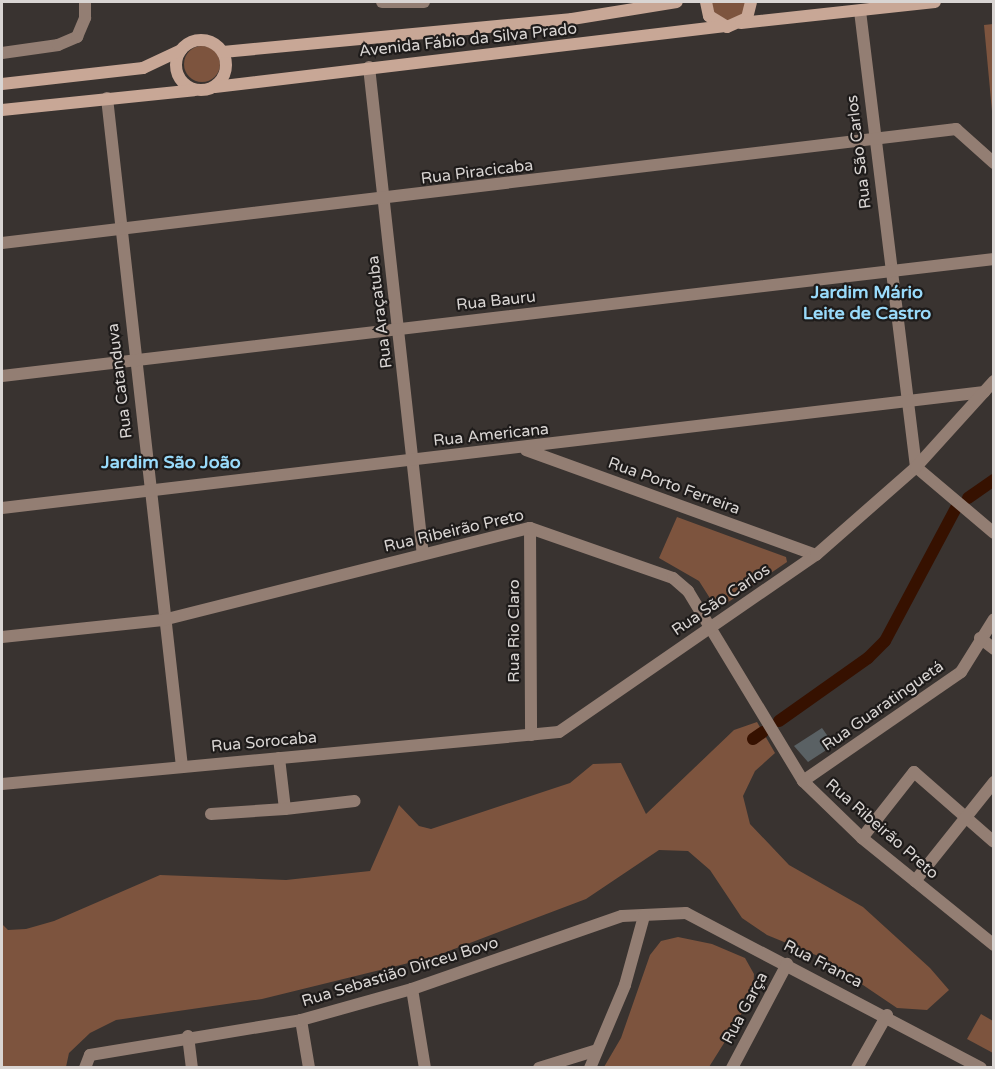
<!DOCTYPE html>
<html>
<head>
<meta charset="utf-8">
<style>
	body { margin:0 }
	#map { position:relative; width:995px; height:1069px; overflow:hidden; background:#393330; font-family:"Varela Round",sans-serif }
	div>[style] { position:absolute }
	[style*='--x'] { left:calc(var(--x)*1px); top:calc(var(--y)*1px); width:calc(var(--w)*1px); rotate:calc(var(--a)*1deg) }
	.green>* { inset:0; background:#7d543e }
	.round { border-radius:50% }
	.canal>* { height:12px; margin:-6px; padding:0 6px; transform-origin:6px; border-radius:6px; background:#361100 }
	.building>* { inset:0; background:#5a6164 }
	.street>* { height:12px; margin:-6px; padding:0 6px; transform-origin:6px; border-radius:6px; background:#937e73 }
	.secondary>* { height:12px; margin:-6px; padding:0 6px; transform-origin:6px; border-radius:6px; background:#c8a796 }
	.secondary>.ring { margin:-6px; padding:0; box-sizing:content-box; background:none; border:12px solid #c8a796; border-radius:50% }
	span { translate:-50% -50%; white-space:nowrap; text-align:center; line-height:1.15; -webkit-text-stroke:4.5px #1e1b1a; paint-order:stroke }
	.street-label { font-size:16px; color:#d9d5d3 }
	.neighbourhood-label { font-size:18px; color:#99dbfb; font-weight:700 }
	.frame { position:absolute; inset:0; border:3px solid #d9d5d3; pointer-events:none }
</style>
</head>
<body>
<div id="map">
	<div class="green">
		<div style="clip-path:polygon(711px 2px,746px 2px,744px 13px,730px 22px,715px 15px)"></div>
		<div style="clip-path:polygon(993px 24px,994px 24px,993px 122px,984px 25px)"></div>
		<div class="round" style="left:184px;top:46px;width:36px;height:36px"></div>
		<div style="clip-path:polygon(677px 517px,786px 557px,787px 562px,724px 605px,713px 603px,699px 581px,659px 558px)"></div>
		<div style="clip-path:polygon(757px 722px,775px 753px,755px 771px,743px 796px,750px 824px,789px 865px,863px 907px,930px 968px,949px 990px,927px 1010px,897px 1008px,823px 958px,767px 935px,742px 918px,710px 870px,688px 851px,659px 850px,586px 899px,433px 957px,262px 999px,116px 1020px,90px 1033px,69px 1053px,66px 1067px,2px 1067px,2px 924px,8px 930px,26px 929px,54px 921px,160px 875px,286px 880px,370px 871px,399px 805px,419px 826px,431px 829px,570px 783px,593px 764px,621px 763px,646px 814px,734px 730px)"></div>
		<div style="clip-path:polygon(678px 937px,712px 944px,745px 958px,754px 974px,753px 992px,736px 1024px,709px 1067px,604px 1067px,621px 1038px,650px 955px,661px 941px)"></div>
		<div style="clip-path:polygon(981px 1014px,993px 1021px,993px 1053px,967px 1039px)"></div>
	</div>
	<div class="canal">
		<div style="--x:968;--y:498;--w:32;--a:-35"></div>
		<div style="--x:779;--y:721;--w:109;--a:-35.3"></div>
		<div style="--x:868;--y:658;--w:24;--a:-45"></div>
		<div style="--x:885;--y:641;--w:151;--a:-61.9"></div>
		<div style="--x:753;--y:739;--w:12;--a:-35"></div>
	</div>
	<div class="building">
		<div style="clip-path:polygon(822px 728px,834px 745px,808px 762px,794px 746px)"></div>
	</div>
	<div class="street">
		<div style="--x:382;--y:2;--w:42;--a:0"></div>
		<div style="--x:860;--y:11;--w:459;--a:83"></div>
		<div style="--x:2;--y:53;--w:57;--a:-8.1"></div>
		<div style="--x:58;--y:45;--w:21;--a:-23"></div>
		<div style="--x:77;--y:37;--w:21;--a:-67"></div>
		<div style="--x:85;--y:18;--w:16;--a:-90"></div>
		<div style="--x:369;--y:67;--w:489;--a:83.7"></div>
		<div style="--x:107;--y:98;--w:673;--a:83.6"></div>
		<div style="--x:2;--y:243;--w:961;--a:-6.81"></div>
		<div style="--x:956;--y:129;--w:51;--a:41.8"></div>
		<div style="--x:2;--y:376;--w:999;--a:-6.73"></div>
		<div style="--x:526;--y:450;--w:308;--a:19.9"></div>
		<div style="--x:916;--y:467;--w:102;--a:40.2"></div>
		<div style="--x:2;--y:508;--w:989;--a:-6.74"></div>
		<div style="--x:530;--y:528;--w:207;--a:89.7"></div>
		<div style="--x:2;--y:637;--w:162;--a:-6"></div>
		<div style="--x:163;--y:620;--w:378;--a:-14.1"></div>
		<div style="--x:530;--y:528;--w:151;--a:19.3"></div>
		<div style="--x:673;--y:578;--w:20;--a:41"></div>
		<div style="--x:688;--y:591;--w:222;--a:58.8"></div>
		<div style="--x:803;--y:781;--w:82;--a:44"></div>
		<div style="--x:862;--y:838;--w:170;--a:39"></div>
		<div style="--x:980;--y:638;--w:18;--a:38"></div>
		<div style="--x:279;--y:758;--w:51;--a:83.3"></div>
		<div style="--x:285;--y:809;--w:70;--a:-6.5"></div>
		<div style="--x:803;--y:781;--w:192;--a:-34.6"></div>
		<div style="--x:961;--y:672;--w:62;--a:-58.1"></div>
		<div style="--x:2;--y:784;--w:559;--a:-5.33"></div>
		<div style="--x:559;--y:732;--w:312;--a:-34.6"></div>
		<div style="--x:816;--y:555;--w:133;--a:-41.3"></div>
		<div style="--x:916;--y:467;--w:116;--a:-47.8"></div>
		<div style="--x:211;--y:814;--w:74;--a:-3.9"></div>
		<div style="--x:862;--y:838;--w:84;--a:-51.8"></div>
		<div style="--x:914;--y:772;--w:106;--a:41.2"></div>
		<div style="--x:915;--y:881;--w:127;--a:-51.4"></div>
		<div style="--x:412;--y:989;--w:80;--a:80.7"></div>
		<div style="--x:301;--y:1020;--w:49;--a:80.5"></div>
		<div style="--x:188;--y:1036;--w:32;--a:83"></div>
		<div style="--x:85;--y:1068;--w:14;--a:-69"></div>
		<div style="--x:90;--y:1055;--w:214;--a:-9.4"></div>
		<div style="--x:301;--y:1020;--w:115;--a:-15.6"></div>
		<div style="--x:412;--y:989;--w:222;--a:-19.2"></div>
		<div style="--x:622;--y:916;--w:64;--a:-2.7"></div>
		<div style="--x:686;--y:913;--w:333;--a:27.7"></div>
		<div style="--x:539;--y:1068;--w:61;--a:-17.2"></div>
		<div style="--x:590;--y:1068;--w:90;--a:-67.1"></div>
		<div style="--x:625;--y:985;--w:72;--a:-74.6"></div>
		<div style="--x:732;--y:1068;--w:118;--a:-62.1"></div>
		<div style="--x:857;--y:1068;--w:61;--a:-60.5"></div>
	</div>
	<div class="secondary">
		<div style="--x:706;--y:2;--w:14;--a:78"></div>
		<div style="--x:709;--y:16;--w:21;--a:31"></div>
		<div style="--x:727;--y:27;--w:22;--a:-24"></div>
		<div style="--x:747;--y:18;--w:16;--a:-76"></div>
		<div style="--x:741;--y:23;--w:195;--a:-6.2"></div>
		<div class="ring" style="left:176px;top:40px;width:38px;height:38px"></div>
		<div style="--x:223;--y:52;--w:351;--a:-5.4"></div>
		<div style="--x:572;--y:19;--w:106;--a:-9.2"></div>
		<div style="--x:2;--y:84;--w:142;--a:-6.5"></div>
		<div style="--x:143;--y:68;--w:42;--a:-25.3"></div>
		<div style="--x:215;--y:87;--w:514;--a:-6.82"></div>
		<div style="--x:2;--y:110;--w:193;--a:-5.9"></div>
	</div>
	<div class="street-label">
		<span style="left:468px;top:40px;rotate:-6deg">Avenida Fábio da Silva Prado</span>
		<span style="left:859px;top:152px;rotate:-97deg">Rua São Carlos</span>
		<span style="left:477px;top:172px;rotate:-7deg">Rua Piracicaba</span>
		<span style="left:496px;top:301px;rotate:-6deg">Rua Bauru</span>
		<span style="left:380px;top:312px;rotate:-97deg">Rua Araçatuba</span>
		<span style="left:120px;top:381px;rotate:-97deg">Rua Catanduva</span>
		<span style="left:491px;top:435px;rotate:-6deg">Rua Americana</span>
		<span style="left:674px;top:486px;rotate:20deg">Rua Porto Ferreira</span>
		<span style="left:454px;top:531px;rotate:-13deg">Rua Ribeirão Preto</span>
		<span style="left:721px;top:600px;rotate:-34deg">Rua São Carlos</span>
		<span style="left:514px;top:631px;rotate:-90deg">Rua Rio Claro</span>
		<span style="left:883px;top:706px;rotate:-35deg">Rua Guaratinguetá</span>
		<span style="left:264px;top:742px;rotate:-5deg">Rua Sorocaba</span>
		<span style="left:882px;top:829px;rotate:41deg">Rua Ribeirão Preto</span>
		<span style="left:823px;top:964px;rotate:27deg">Rua Franca</span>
		<span style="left:400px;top:972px;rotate:-17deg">Rua Sebastião Dirceu Bovo</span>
		<span style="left:745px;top:1008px;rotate:-62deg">Rua Garça</span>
	</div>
	<div class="neighbourhood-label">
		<span style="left:867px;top:303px">Jardim Mário<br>Leite de Castro</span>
		<span style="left:171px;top:462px">Jardim São João</span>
	</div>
	<div class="frame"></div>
</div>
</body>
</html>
